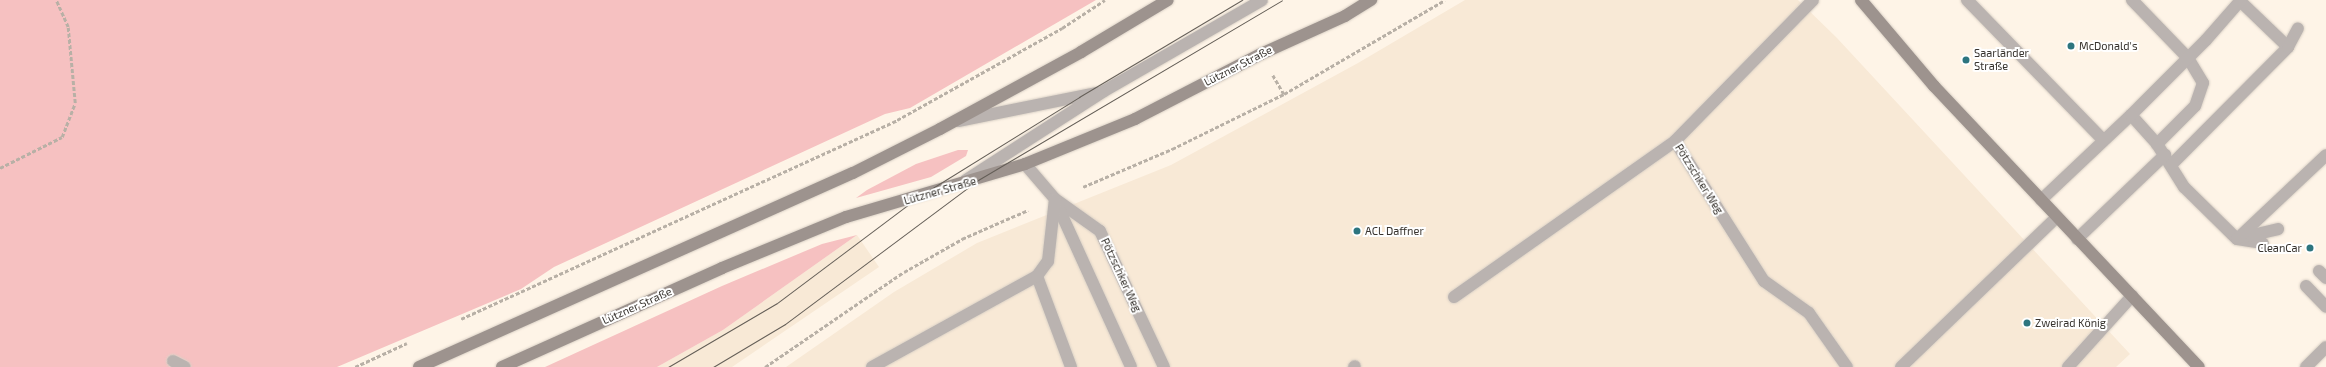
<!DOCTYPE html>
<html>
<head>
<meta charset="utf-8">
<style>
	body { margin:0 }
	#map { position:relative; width:2326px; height:367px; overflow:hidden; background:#fef4e7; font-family:"Exo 2",sans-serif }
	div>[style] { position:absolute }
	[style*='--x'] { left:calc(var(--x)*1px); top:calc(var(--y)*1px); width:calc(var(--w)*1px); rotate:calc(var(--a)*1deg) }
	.built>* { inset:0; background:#f8e9d6 }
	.green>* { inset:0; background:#f6c1c1 }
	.path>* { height:2.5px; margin-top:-1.25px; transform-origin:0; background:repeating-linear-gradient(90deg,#b8b0a6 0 4px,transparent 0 6px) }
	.roads { filter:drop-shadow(0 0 1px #dad1c6) drop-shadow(0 0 1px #dad1c6) }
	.lane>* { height:12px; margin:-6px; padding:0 6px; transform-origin:6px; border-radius:6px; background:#bab3b0 }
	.secondary>* { height:12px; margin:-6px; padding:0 6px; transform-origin:6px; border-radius:6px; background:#9d938e }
	.tram>* { height:1px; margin:-0.5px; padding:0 0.5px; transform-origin:0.5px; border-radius:0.5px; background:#645e57 }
	.dots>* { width:11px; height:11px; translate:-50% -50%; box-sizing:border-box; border:2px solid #fff; border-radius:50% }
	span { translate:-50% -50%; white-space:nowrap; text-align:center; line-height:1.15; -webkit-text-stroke:4px #fff; paint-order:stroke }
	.poi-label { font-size:11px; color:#38342f }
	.left { translate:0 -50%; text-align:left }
	.right { translate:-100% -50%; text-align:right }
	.street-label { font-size:11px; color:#38342f }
</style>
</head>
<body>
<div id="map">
	<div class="built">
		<div style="clip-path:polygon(1465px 0,1798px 0,1837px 38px,2130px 354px,2116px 367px,786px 367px,894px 292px,977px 243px,1171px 165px,1358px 63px)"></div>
		<div style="clip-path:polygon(857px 235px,879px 267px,732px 367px,657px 367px,723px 330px)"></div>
	</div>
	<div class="green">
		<div style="clip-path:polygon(0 0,1096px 0,910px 108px,885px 114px,554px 267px,521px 289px,337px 367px,0 367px)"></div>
		<div style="clip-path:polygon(958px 150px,968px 150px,966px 156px,931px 177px,856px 198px,867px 190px,916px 164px)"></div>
		<div style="clip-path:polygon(857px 235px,723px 330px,657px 367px,545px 367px,722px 286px,822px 244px)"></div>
	</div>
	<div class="path">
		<div style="--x:1273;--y:75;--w:22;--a:60"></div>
		<div style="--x:0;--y:168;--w:69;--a:-26.6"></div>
		<div style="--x:62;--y:137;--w:36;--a:-69"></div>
		<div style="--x:75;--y:103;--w:76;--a:-95.3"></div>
		<div style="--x:68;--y:27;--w:30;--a:-114"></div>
		<div style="--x:1083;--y:187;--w:97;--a:-23.1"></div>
		<div style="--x:1172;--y:149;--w:125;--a:-26.2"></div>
		<div style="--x:1284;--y:94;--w:186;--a:-30.3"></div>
		<div style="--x:461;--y:319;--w:479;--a:-24.5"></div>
		<div style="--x:897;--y:120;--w:189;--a:-29.1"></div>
		<div style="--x:1062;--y:28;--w:51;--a:-33.1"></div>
		<div style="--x:355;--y:367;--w:57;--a:-24.8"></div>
		<div style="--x:765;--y:367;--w:168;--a:-34.4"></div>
		<div style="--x:904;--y:272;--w:67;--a:-29.6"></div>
		<div style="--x:962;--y:239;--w:72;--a:-23.7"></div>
	</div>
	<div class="roads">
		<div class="lane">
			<div style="--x:1967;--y:0;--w:195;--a:45.8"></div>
			<div style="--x:2132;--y:0;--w:81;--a:46"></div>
			<div style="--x:2188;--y:58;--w:29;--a:59"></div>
			<div style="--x:2203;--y:83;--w:24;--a:109"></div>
			<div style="--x:2195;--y:106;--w:54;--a:135"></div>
			<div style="--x:2239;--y:0;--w:68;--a:43.8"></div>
			<div style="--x:2131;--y:115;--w:39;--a:48"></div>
			<div style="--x:2157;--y:144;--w:51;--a:57.9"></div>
			<div style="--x:2184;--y:187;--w:74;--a:44.5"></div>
			<div style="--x:2237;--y:239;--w:26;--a:9"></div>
			<div style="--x:958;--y:121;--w:142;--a:-11.4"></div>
			<div style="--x:1675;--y:141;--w:166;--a:57.6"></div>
			<div style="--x:1764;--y:281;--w:55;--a:35.4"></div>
			<div style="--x:1809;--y:313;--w:66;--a:54.9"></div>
			<div style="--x:1025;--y:164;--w:46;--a:49.4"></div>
			<div style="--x:1055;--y:199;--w:55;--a:35.4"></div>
			<div style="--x:1100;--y:231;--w:150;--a:64.8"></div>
			<div style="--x:2172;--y:164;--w:165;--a:-45.2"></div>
			<div style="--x:2288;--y:47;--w:21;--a:-62"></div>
			<div style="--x:966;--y:180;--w:164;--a:-32.8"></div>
			<div style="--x:1104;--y:91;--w:182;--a:-29.9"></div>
			<div style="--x:1055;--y:200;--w:183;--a:65.5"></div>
			<div style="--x:2041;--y:200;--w:124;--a:-43.4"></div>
			<div style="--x:2131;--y:115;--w:106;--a:-45"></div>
			<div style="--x:2206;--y:40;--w:53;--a:-48.8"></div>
			<div style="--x:2244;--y:237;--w:35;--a:-13"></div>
			<div style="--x:2077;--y:239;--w:122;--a:-43.7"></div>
			<div style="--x:2237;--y:239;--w:122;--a:-43.3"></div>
			<div style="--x:2319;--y:271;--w:10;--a:45"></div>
			<div style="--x:1037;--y:276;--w:97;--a:69.5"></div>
			<div style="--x:2306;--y:286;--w:29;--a:46"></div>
			<div style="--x:1454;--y:297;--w:271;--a:-35.2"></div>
			<div style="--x:1675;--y:141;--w:197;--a:-45.6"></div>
			<div style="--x:173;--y:361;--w:13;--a:27"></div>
			<div style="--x:872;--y:367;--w:188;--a:-28.9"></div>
			<div style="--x:1037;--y:276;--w:19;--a:-54"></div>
			<div style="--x:1048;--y:261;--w:62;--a:-83.6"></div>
			<div style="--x:1354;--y:367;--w:1;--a:-45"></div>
			<div style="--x:1901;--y:367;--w:216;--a:-43.9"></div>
			<div style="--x:2068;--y:367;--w:96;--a:-48"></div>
			<div style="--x:2306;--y:367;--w:28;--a:-45"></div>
		</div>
		<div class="secondary">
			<div style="--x:1861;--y:0;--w:113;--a:49.7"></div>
			<div style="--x:1934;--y:86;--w:386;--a:46.7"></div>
			<div style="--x:419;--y:367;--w:475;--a:-24.1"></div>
			<div style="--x:853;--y:173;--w:97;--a:-26.8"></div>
			<div style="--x:940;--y:129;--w:161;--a:-28.6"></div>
			<div style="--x:1081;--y:52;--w:101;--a:-30.9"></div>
			<div style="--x:502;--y:367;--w:241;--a:-24.2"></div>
			<div style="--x:722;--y:268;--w:134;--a:-22.4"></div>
			<div style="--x:846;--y:217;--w:187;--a:-16.5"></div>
			<div style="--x:1025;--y:164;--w:119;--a:-22.2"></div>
			<div style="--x:1135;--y:119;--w:142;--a:-27.3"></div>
			<div style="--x:1261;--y:54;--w:92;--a:-24.3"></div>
			<div style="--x:1345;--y:16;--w:31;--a:-32"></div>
		</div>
	</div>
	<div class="tram">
		<div style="--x:668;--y:367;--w:126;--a:-30.4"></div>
		<div style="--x:777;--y:303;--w:176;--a:-36.9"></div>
		<div style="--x:918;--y:197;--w:190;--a:-31.8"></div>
		<div style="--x:1079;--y:97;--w:190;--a:-30.8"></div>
		<div style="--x:713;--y:367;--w:84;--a:-30.8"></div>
		<div style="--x:785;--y:324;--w:241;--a:-36.7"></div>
		<div style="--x:978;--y:180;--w:353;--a:-30.6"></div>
	</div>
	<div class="dots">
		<div style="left:2071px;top:46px;background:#2d757f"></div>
		<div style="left:1966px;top:60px;background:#2d757f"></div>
		<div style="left:1357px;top:231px;background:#2d757f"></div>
		<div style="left:2310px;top:248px;background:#2d757f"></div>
		<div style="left:2027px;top:323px;background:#2d757f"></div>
	</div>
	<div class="poi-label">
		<span class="left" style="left:2079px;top:46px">McDonald's</span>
		<span class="left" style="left:1974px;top:60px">Saarländer<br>Straße</span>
		<span class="left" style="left:1365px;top:231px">ACL Daffner</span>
		<span class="right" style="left:2302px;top:248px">CleanCar</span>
		<span class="left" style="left:2035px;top:323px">Zweirad König</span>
	</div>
	<div class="street-label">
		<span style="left:1238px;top:66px;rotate:-27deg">Lützner Straße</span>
		<span style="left:1699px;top:179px;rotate:58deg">Pötzschker Weg</span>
		<span style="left:940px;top:191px;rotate:-16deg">Lützner Straße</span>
		<span style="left:1121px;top:275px;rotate:65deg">Pötzschker Weg</span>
		<span style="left:637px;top:306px;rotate:-24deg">Lützner Straße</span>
	</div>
</div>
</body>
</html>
